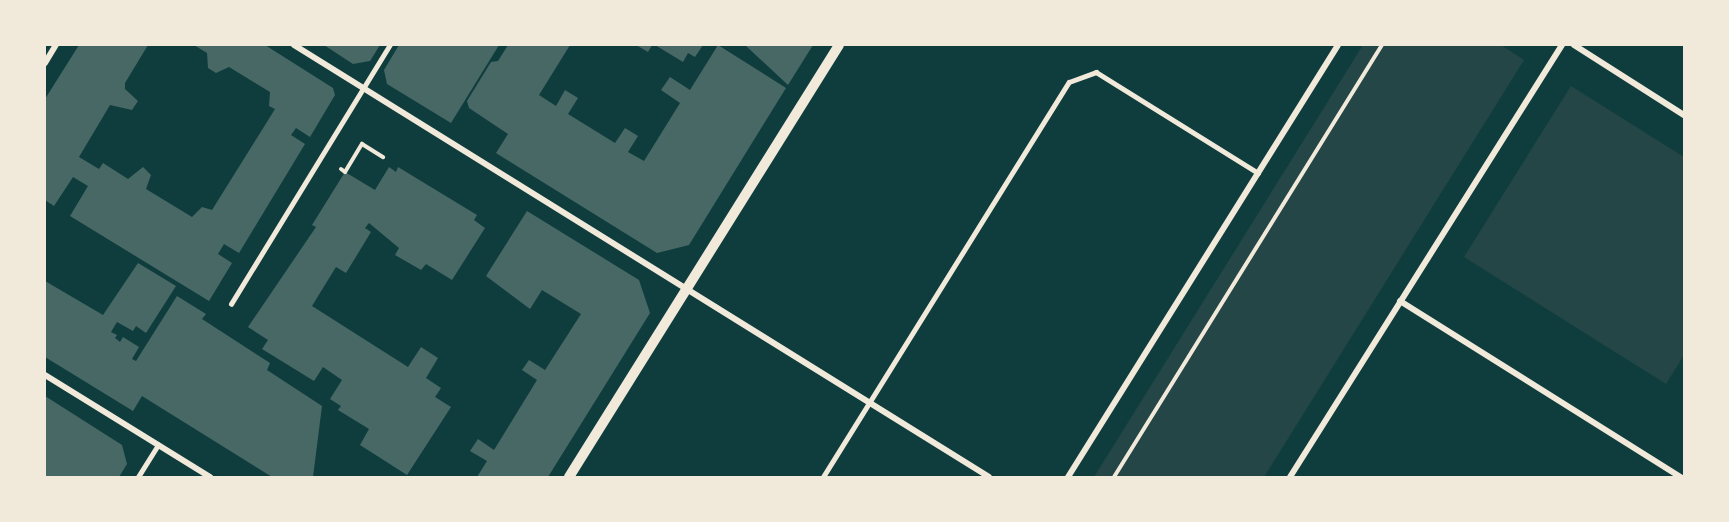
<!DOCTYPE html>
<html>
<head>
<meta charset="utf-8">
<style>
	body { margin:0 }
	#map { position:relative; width:1729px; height:522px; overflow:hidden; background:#0f3d3e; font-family:Arial,sans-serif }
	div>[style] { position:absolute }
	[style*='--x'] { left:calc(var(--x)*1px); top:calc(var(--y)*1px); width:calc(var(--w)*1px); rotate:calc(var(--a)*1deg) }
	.green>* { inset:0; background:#244646 }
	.building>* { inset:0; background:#486865 }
	.path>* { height:4px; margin:-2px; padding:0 2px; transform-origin:2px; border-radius:2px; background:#f1e9da }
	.service>* { height:4.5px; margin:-2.25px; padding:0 2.25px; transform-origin:2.25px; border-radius:2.25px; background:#f1e9da }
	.minor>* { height:6px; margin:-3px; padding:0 3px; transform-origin:3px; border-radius:3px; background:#f1e9da }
	.tertiary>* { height:10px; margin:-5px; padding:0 5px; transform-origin:5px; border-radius:5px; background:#f1e9da }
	span { translate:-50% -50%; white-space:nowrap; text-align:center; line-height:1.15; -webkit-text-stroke:4.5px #f1e9da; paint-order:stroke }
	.frame { position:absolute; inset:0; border:46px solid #f1e9da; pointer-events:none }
</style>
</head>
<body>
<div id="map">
	<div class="green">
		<div style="clip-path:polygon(1363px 45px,1501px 45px,1524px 60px,1264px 477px,1094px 477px)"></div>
		<div style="clip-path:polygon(1571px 86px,1684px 157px,1684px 355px,1666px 384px,1464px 257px)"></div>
	</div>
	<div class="building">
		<div style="clip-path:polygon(79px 45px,148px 45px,125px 83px,125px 89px,138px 101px,132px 110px,110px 105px,79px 157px,99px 169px,103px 163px,128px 179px,143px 167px,151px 175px,146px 189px,192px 217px,202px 207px,212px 210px,275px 109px,269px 106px,270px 92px,229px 67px,216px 73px,208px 68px,207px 53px,194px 45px,265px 45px,333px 88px,335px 95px,310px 137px,296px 128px,291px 135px,305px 144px,239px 253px,224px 244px,218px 254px,232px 263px,209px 301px,70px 216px,88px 186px,73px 177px,54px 206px,45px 200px,45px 99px)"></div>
		<div style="clip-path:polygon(324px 45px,380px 45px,370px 61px,353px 64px)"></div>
		<div style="clip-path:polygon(399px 45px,499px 45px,451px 123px,387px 84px,384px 70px)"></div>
		<div style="clip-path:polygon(508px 45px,570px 45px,539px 95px,556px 106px,565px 90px,578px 98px,568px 114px,615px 143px,625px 128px,638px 136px,628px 152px,644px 161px,680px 103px,661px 90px,670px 77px,690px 90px,718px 45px,786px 88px,689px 245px,657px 253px,496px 153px,508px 134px,469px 108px,467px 101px,491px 62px,498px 61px)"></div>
		<div style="clip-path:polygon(636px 45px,652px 45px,648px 52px)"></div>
		<div style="clip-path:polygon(655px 45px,703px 45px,695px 57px,688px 53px,683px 62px)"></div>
		<div style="clip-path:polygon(745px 45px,813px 45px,788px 85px)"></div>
		<div style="clip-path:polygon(389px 167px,396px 172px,398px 167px,477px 215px,474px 220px,485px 228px,452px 280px,426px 264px,421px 270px,395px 255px,399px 248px,369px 223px,365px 228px,371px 232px,346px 273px,336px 267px,312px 306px,408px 367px,421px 347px,438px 358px,426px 378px,441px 388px,435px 397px,451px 407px,407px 475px,360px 445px,369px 429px,338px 410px,341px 406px,330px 399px,342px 380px,323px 367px,314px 381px,262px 349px,268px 340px,248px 327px,316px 227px,312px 225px,345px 172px,375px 190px)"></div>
		<div style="clip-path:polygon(527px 211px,639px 280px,650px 313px,548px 477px,477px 477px,487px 461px,470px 451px,478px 439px,494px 450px,537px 380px,522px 370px,529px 360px,545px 370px,581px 314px,542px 290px,530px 309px,486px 276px)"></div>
		<div style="clip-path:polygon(138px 263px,176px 286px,146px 333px,136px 326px,133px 331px,117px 322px,111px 332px,117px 335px,115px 338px,120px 342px,123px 337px,139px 347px,132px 359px,136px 361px,177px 296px,206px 314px,202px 319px,270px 363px,267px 370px,322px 406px,313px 477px,272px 477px,142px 396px,133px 411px,45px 357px,45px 281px,103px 315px)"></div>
		<div style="clip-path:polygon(45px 396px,122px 445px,127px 464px,119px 477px,45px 477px)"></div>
	</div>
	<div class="path">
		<div style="--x:341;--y:169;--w:5;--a:37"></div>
		<div style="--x:345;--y:172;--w:33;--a:-59"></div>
		<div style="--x:362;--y:144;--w:25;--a:32"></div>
		<div style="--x:1114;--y:477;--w:508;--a:-58.19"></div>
	</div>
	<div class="service">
		<div style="--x:231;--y:304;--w:304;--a:-58.5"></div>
		<div style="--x:138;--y:477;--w:38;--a:-58"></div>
		<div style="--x:823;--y:477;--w:465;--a:-58.1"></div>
		<div style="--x:1069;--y:82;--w:29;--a:-20"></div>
		<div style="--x:1096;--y:72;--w:191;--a:31.9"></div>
	</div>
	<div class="minor">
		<div style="--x:294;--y:45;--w:818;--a:31.86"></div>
		<div style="--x:1574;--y:45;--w:130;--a:32.5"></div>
		<div style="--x:45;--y:63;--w:21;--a:-59"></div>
		<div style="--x:1400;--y:301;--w:332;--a:32.1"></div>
		<div style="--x:45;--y:375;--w:194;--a:31.7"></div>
		<div style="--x:1068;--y:477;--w:509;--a:-57.99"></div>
		<div style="--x:1290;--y:477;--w:510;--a:-57.8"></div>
	</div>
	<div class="tertiary">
		<div style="--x:569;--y:477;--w:509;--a:-57.99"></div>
	</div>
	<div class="frame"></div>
</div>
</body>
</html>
